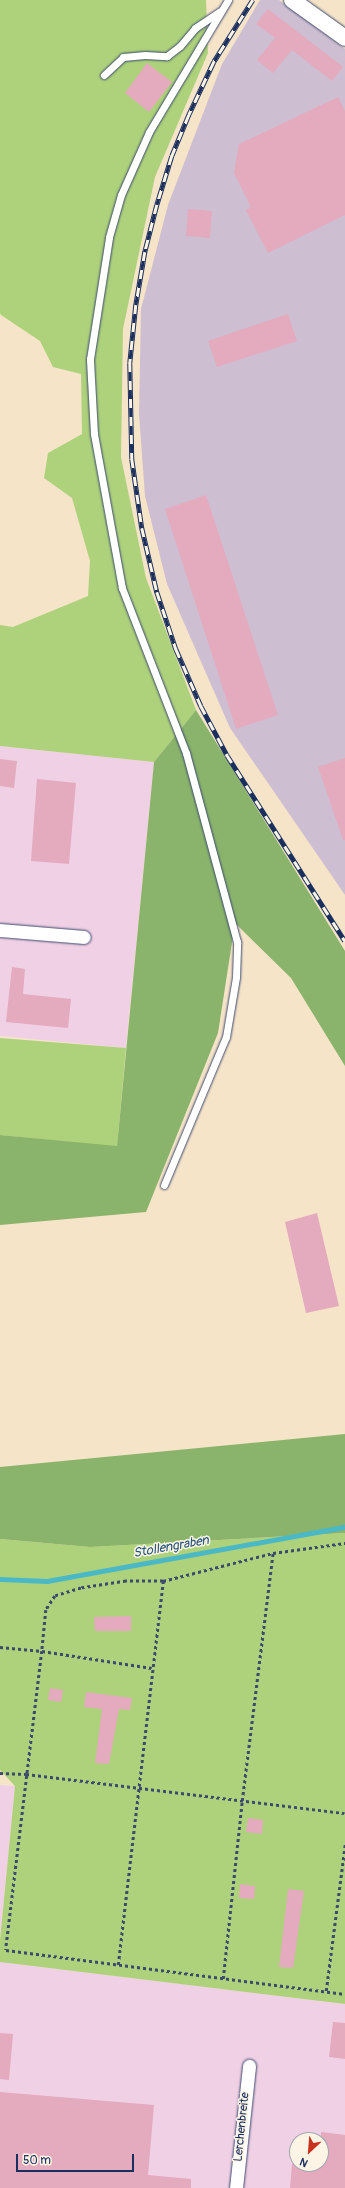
<!DOCTYPE html>
<html>
<head>
<meta charset="utf-8">
<style>
	body { margin:0 }
	#map { position:relative; width:345px; height:2188px; overflow:hidden; background:#f6e4c9; font-family:Pangolin,sans-serif }
	div>[style] { position:absolute }
	[style*='--x'] { left:calc(var(--x)*1px); top:calc(var(--y)*1px); width:calc(var(--w)*1px); rotate:calc(var(--a)*1deg) }
	.built>* { inset:0; background:#f0d0e5 }
	.industrial>* { inset:0; background:#cebed2 }
	.green>* { inset:0; background:#aed27b }
	.forest>* { inset:0; background:#8ab46b }
	.stream>* { height:4.5px; margin:-2.25px; padding:0 2.25px; transform-origin:2.25px; border-radius:2.25px; background:#4bb8c5 }
	.building>* { inset:0; background:#e4aabd }
	.path>* { height:2.5px; margin-top:-1.25px; transform-origin:0; background:repeating-linear-gradient(90deg,#3c4a6e 0 3px,transparent 0 6px) }
	.roads { filter:drop-shadow(0 0 1px #3c4a6e) drop-shadow(0 0 1px #3c4a6e) }
	.service>* { height:7px; margin:-3.5px; padding:0 3.5px; transform-origin:3.5px; border-radius:3.5px; background:#fff }
	.minor>* { height:13px; margin:-6.5px; padding:0 6.5px; transform-origin:6.5px; border-radius:6.5px; background:#fff }
	.tertiary>* { height:16px; margin:-8px; padding:0 8px; transform-origin:8px; border-radius:8px; background:#fff }
	.rail>* { height:4.5px; margin-top:-2.25px; transform-origin:0; background:repeating-linear-gradient(90deg,#fcf5e5 0 9px,#1b2f5e 0 18px); box-sizing:border-box; border-block:1px solid #1b2f5e }
	span { translate:-50% -50%; white-space:nowrap; text-align:center; line-height:1.15; -webkit-text-stroke:3px #fcf5e5; paint-order:stroke }
	.street-label { font-size:12px; color:#1b2f5e }
	.water-label { font-size:13px; color:#29587d; font-style:italic }
	.north { position:absolute; left:289px; top:2132px; width:40px; height:40px; box-sizing:border-box; background:#fcf5e5; border:1px solid #a2a6af; border-radius:50%; rotate:206deg; font-size:11px; font-weight:700; line-height:16px; text-align:center; color:#1b2f5e }
	.north::after { content:''; display:block; margin:auto; width:14px; height:18px; background:#c8321e; clip-path:polygon(50% 0,100% 100%,50% 72%,0 100%) }
	.scale { position:absolute; left:16px; top:2154px; width:118px; height:18px; box-sizing:border-box; border:2px solid #1b2f5e; border-top:0; padding-left:5px; font-size:12px; line-height:14px; white-space:nowrap; color:#1b2f5e; -webkit-text-stroke:3px #fcf5e5; paint-order:stroke }
</style>
</head>
<body>
<div id="map">
	<div class="built">
		<div style="clip-path:polygon(0 746px,154px 762px,126px 1048px,0 1036px)"></div>
		<div style="clip-path:polygon(0 1785px,15px 1786px,0 1940px)"></div>
		<div style="clip-path:polygon(evenodd,0 1962px,345px 2004px,345px 2188px,0 2188px,0 1962px,297px 2140px,321px 2140px,321px 2164px,297px 2164px,297px 2140px)"></div>
	</div>
	<div class="industrial">
		<div style="clip-path:polygon(260px 0,279px 0,345px 49px,345px 895px,230px 728px,167px 584px,145px 496px,139px 414px,141px 309px,168px 205px,222px 64px)"></div>
	</div>
	<div class="green">
		<div style="clip-path:polygon(0 0,206px 0,208px 53px,155px 177px,123px 329px,121px 457px,146px 578px,196px 710px,154px 762px,0 746px,0 625px,13px 627px,88px 596px,90px 561px,72px 498px,44px 478px,48px 453px,82px 434px,81px 374px,53px 367px,40px 341px,1px 315px,0 313px)"></div>
		<div style="clip-path:polygon(0 1038px,126px 1048px,117px 1147px,0 1135px)"></div>
		<div style="clip-path:polygon(345px 1533px,345px 2004px,0 1962px,0 1940px,15px 1786px,0 1770px,0 1539px,90px 1547px)"></div>
	</div>
	<div class="forest">
		<div style="clip-path:polygon(196px 710px,345px 951px,345px 1066px,291px 978px,235px 923px,218px 1033px,146px 1212px,0 1225px,0 1135px,117px 1146px,154px 762px)"></div>
		<div style="clip-path:polygon(345px 1434px,345px 1533px,90px 1547px,0 1539px,0 1467px)"></div>
	</div>
	<div class="stream">
		<div style="--x:0;--y:1579;--w:47;--a:2.4"></div>
		<div style="--x:47;--y:1581;--w:303;--a:-10.3"></div>
	</div>
	<div class="building">
		<div style="clip-path:polygon(268px 9px,343px 67px,332px 81px,292px 50px,273px 73px,257px 60px,275px 38px,256px 24px)"></div>
		<div style="clip-path:polygon(147px 63px,172px 82px,149px 112px,125px 93px)"></div>
		<div style="clip-path:polygon(338px 97px,345px 111px,345px 215px,268px 253px,246px 210px,251px 207px,234px 173px,239px 144px)"></div>
		<div style="clip-path:polygon(188px 209px,212px 211px,210px 238px,186px 236px)"></div>
		<div style="clip-path:polygon(288px 314px,297px 341px,217px 367px,208px 341px)"></div>
		<div style="clip-path:polygon(206px 495px,278px 715px,236px 729px,165px 509px)"></div>
		<div style="clip-path:polygon(345px 758px,345px 840px,343px 840px,318px 767px)"></div>
		<div style="clip-path:polygon(0 759px,17px 761px,14px 788px,0 786px)"></div>
		<div style="clip-path:polygon(37px 779px,76px 783px,69px 864px,31px 861px)"></div>
		<div style="clip-path:polygon(12px 967px,25px 969px,23px 994px,71px 999px,68px 1028px,6px 1022px)"></div>
		<div style="clip-path:polygon(317px 1213px,339px 1306px,306px 1313px,285px 1222px)"></div>
		<div style="clip-path:polygon(131px 1616px,131px 1631px,95px 1631px,94px 1617px)"></div>
		<div style="clip-path:polygon(50px 1688px,63px 1690px,61px 1702px,48px 1700px)"></div>
		<div style="clip-path:polygon(86px 1692px,132px 1698px,130px 1710px,119px 1709px,109px 1764px,95px 1763px,102px 1709px,84px 1707px)"></div>
		<div style="clip-path:polygon(248px 1818px,263px 1820px,262px 1834px,246px 1832px)"></div>
		<div style="clip-path:polygon(240px 1884px,255px 1886px,254px 1899px,239px 1898px)"></div>
		<div style="clip-path:polygon(288px 1889px,304px 1891px,293px 1968px,279px 1967px)"></div>
		<div style="clip-path:polygon(333px 2022px,345px 2023px,345px 2059px,329px 2057px)"></div>
		<div style="clip-path:polygon(0 2033px,13px 2034px,9px 2080px,0 2079px)"></div>
		<div style="clip-path:polygon(0 2092px,154px 2105px,148px 2175px,191px 2179px,191px 2188px,0 2188px)"></div>
		<div style="clip-path:polygon(321px 2132px,345px 2135px,345px 2188px,290px 2188px,292px 2164px,321px 2164px)"></div>
	</div>
	<div class="path">
		<div style="--x:163;--y:1581;--w:114;--a:-14.3"></div>
		<div style="--x:273;--y:1553;--w:73;--a:-7.9"></div>
		<div style="--x:0;--y:1647;--w:42;--a:5.4"></div>
		<div style="--x:42;--y:1651;--w:301;--a:96.9"></div>
		<div style="--x:6;--y:1950;--w:342;--a:7.4"></div>
		<div style="--x:0;--y:1773;--w:26;--a:2"></div>
		<div style="--x:26;--y:1774;--w:321;--a:7"></div>
		<div style="--x:118;--y:1965;--w:387;--a:-83.3"></div>
		<div style="--x:163;--y:1581;--w:37;--a:180"></div>
		<div style="--x:126;--y:1581;--w:46;--a:171.2"></div>
		<div style="--x:81;--y:1588;--w:27;--a:163"></div>
		<div style="--x:55;--y:1596;--w:17;--a:123"></div>
		<div style="--x:46;--y:1610;--w:41;--a:95.6"></div>
		<div style="--x:42;--y:1651;--w:111;--a:8.8"></div>
		<div style="--x:223;--y:1979;--w:179;--a:-83.9"></div>
		<div style="--x:242;--y:1801;--w:250;--a:-82.9"></div>
		<div style="--x:326;--y:1991;--w:148;--a:-82.6"></div>
	</div>
	<div class="roads">
		<div class="service">
			<div style="--x:104;--y:75;--w:26;--a:-43"></div>
			<div style="--x:123;--y:57;--w:22;--a:-5"></div>
			<div style="--x:145;--y:55;--w:22;--a:3"></div>
			<div style="--x:167;--y:56;--w:16;--a:-38"></div>
			<div style="--x:180;--y:46;--w:23;--a:-50"></div>
			<div style="--x:195;--y:28;--w:29;--a:-34"></div>
			<div style="--x:164;--y:1185;--w:160;--a:-67.3"></div>
			<div style="--x:226;--y:1037;--w:61;--a:-80.5"></div>
			<div style="--x:236;--y:977;--w:35;--a:-88"></div>
			<div style="--x:237;--y:942;--w:196;--a:-105.1"></div>
			<div style="--x:186;--y:753;--w:177;--a:-111.2"></div>
			<div style="--x:122;--y:588;--w:157;--a:-100.3"></div>
			<div style="--x:94;--y:434;--w:75;--a:-93.1"></div>
			<div style="--x:90;--y:359;--w:123;--a:-81.1"></div>
			<div style="--x:109;--y:237;--w:44;--a:-74.1"></div>
			<div style="--x:121;--y:195;--w:69;--a:-66"></div>
			<div style="--x:149;--y:132;--w:154;--a:-59.1"></div>
		</div>
		<div class="minor">
			<div style="--x:0;--y:930;--w:84;--a:4.8"></div>
			<div style="--x:236;--y:2188;--w:123;--a:-83.9"></div>
		</div>
		<div class="tertiary">
			<div style="--x:292;--y:0;--w:65;--a:35.6"></div>
		</div>
	</div>
	<div class="rail">
		<div style="--x:253;--y:0;--w:73;--a:122.2"></div>
		<div style="--x:214;--y:62;--w:59;--a:115.3"></div>
		<div style="--x:189;--y:115;--w:44;--a:112.5"></div>
		<div style="--x:172;--y:156;--w:51;--a:107"></div>
		<div style="--x:157;--y:205;--w:49;--a:104.3"></div>
		<div style="--x:145;--y:252;--w:54;--a:99.6"></div>
		<div style="--x:136;--y:305;--w:58;--a:95.9"></div>
		<div style="--x:130;--y:363;--w:96;--a:88.8"></div>
		<div style="--x:132;--y:459;--w:70;--a:81.8"></div>
		<div style="--x:142;--y:528;--w:66;--a:76.8"></div>
		<div style="--x:157;--y:592;--w:60;--a:71.6"></div>
		<div style="--x:176;--y:649;--w:62;--a:66.3"></div>
		<div style="--x:201;--y:706;--w:55;--a:62"></div>
		<div style="--x:227;--y:755;--w:220;--a:57.6"></div>
	</div>
	<div class="street-label">
		<span style="left:242px;top:2127px;rotate:-84deg">Lerchenbreite</span>
	</div>
	<div class="water-label">
		<span style="left:171px;top:1547px;rotate:-10deg">Stollengraben</span>
	</div>
	<div class="north">N</div>
	<div class="scale">50 m</div>
</div>
</body>
</html>
